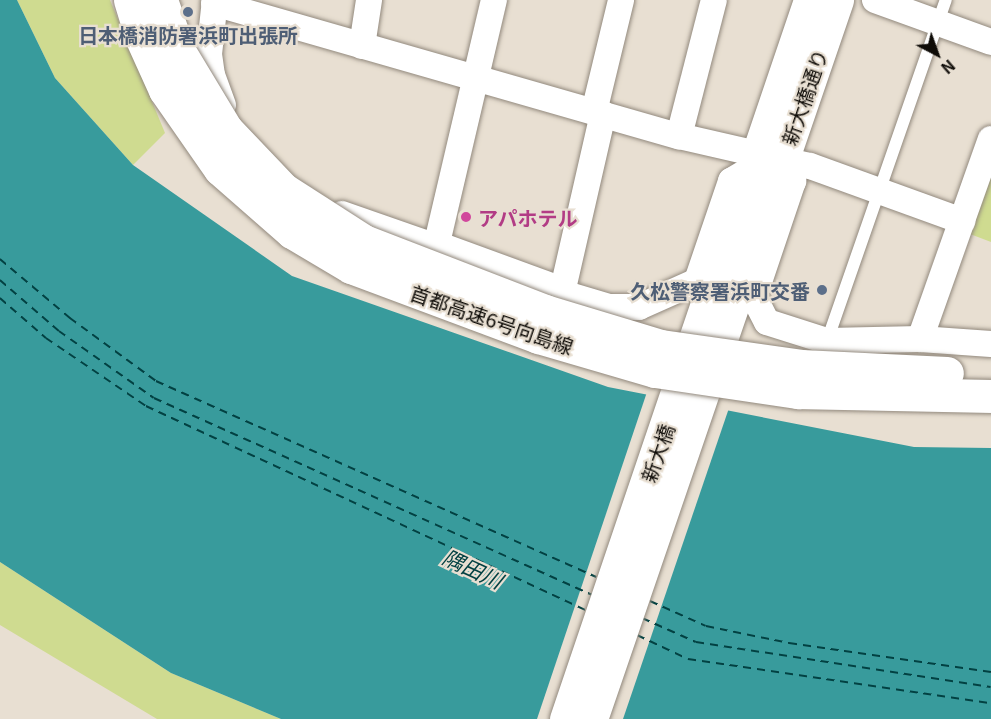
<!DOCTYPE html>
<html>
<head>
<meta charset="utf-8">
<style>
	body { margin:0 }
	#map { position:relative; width:991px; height:719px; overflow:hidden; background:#e8dfd2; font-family:Georgia,"Noto Sans JP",serif }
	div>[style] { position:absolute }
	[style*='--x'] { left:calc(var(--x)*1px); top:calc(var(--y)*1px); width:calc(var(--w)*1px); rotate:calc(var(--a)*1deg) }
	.green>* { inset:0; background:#cfdb90 }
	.water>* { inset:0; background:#389b9c }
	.pier>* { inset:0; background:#e8dfd2 }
	.ferry>* { height:1.5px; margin-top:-0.75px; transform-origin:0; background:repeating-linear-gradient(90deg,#024142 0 8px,transparent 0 14px) }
	.roads { filter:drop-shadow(0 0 2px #92897d) drop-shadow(0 0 2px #92897d) }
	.service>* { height:12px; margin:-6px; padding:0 6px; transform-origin:6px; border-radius:6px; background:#fff }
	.minor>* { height:26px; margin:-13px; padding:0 13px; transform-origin:13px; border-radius:13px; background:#fff }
	.tertiary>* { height:32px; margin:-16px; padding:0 16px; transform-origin:16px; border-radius:16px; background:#fff }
	.primary>* { height:33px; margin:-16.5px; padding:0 16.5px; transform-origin:16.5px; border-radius:16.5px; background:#fff }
	.bridges { filter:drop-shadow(0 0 2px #92897d) drop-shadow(0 0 2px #92897d) }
	.motorway-bridge>* { height:33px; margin:-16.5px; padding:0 16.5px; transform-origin:16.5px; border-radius:16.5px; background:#fff }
	.dots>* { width:16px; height:16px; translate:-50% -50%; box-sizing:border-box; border:3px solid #e8dfd2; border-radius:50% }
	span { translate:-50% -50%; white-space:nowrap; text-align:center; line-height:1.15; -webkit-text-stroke:4.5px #e8dfd2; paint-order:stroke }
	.service-label { font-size:20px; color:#4e5e75; font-weight:700 }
	.right { translate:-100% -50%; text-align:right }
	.street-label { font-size:20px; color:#0f0c08 }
	.hotel-label { font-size:20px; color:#b23c85; font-weight:700 }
	.left { translate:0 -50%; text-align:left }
	.water-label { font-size:21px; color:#024142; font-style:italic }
	.north { position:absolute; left:907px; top:24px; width:60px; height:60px; -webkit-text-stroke:4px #e8dfd2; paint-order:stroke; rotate:139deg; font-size:16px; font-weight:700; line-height:24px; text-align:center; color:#0f0c08 }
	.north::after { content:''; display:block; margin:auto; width:21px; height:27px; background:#0f0c08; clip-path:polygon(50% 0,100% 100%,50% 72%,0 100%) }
</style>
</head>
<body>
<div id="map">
	<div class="green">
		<div style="clip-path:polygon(17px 0,110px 0,165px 133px,133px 165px,55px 78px)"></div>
		<div style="clip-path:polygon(991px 172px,991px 242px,970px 234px)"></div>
		<div style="clip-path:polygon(0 562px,171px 673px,281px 719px,157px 719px,0 625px)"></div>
	</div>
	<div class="water">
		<div style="clip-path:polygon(0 0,17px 0,55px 78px,133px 165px,292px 276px,608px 387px,914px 447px,991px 448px,991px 719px,281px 719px,171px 673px,0 562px)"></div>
	</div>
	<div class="pier">
		<div style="clip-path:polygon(647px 392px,729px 408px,623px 719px,537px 719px)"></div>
	</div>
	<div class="ferry">
		<div style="--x:0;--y:259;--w:92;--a:40.1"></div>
		<div style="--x:70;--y:318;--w:107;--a:36.2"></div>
		<div style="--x:156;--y:381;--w:482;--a:24"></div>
		<div style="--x:0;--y:280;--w:78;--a:40.8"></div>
		<div style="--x:59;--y:331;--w:116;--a:35.2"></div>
		<div style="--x:154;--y:398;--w:480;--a:24.2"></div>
		<div style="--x:0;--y:298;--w:61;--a:41"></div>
		<div style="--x:46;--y:338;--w:121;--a:34.2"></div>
		<div style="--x:146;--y:406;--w:486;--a:24.9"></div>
		<div style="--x:650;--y:601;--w:61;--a:24.1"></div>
		<div style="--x:706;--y:626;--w:85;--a:11.6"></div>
		<div style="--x:789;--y:643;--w:204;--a:8.2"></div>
		<div style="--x:642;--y:618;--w:59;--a:24"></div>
		<div style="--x:696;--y:642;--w:298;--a:8.7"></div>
		<div style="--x:637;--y:635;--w:56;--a:25.2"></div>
		<div style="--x:688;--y:659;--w:306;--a:8.3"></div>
	</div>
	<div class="roads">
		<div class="service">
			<div style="--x:827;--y:341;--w:361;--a:-70.8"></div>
		</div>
		<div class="minor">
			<div style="--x:215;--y:0;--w:54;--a:96.3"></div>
			<div style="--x:209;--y:54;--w:21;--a:82"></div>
			<div style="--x:212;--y:75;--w:32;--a:70"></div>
			<div style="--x:875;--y:0;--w:123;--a:19.9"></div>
			<div style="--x:214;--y:3;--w:484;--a:16"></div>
			<div style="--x:679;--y:136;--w:134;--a:12.9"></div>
			<div style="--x:810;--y:166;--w:162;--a:19.9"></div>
			<div style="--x:362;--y:46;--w:47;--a:-81.3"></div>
			<div style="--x:594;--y:112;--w:115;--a:-76.4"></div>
			<div style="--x:603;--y:114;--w:184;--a:102.9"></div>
			<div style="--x:562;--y:293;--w:49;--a:16.6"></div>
			<div style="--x:609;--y:307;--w:30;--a:0"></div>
			<div style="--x:639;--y:307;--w:64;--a:-24.1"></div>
			<div style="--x:697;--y:281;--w:106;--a:-71.2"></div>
			<div style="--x:731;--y:181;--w:27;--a:-31"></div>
			<div style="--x:679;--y:136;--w:140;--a:-75.6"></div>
			<div style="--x:782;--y:159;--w:25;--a:63"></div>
			<div style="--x:793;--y:181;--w:122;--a:108.6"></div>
			<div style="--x:754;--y:297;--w:28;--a:63"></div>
			<div style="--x:767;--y:322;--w:63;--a:17.6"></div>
			<div style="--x:827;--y:341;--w:93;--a:-1.2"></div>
			<div style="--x:920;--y:339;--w:71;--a:4"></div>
			<div style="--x:342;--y:214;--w:100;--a:19.3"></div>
			<div style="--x:436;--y:247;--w:254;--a:-76.8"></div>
			<div style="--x:920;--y:339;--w:212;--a:-70.5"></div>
		</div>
		<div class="tertiary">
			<div style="--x:436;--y:247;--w:134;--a:20.1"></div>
		</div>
		<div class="primary">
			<div style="--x:566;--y:719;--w:759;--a:-71.25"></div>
			<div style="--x:591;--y:719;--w:760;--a:-71.11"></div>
		</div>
	</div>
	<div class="bridges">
		<div class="motorway-bridge">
			<div style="--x:130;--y:0;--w:39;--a:73"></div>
			<div style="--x:141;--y:37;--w:58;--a:65.6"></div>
			<div style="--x:165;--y:90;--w:96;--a:55.2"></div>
			<div style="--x:220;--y:169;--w:96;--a:41.2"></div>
			<div style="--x:292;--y:232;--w:69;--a:30.7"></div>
			<div style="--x:351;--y:267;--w:200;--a:20.5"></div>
			<div style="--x:538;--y:337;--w:122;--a:16.2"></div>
			<div style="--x:655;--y:371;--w:145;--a:8.4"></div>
			<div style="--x:798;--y:392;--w:193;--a:1.2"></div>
			<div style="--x:161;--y:0;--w:54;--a:70.6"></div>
			<div style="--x:179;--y:51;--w:91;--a:58.9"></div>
			<div style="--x:226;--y:129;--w:83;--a:46.5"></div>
			<div style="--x:283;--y:189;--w:96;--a:32.7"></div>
			<div style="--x:364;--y:241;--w:194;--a:21.1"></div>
			<div style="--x:545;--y:311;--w:121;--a:16.8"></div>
			<div style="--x:661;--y:346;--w:141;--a:8.1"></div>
			<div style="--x:801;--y:366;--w:146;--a:2.7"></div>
		</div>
	</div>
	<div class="dots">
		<div style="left:188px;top:12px;background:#5c6f8a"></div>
		<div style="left:466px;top:217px;background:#d1479c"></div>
		<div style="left:822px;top:290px;background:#5c6f8a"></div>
	</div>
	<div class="service-label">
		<span style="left:188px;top:34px">日本橋消防署浜町出張所</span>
		<span class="right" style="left:810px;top:290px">久松警察署浜町交番</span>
	</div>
	<div class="street-label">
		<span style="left:804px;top:97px;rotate:-71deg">新大橋通り</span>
		<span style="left:492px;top:319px;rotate:19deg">首都高速6号向島線</span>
		<span style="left:657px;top:453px;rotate:-71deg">新大橋</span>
	</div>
	<div class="hotel-label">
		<span class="left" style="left:478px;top:217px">アパホテル</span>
	</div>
	<div class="water-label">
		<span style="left:473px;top:568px;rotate:25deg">隅田川</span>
	</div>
	<div class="north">N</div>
</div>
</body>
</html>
